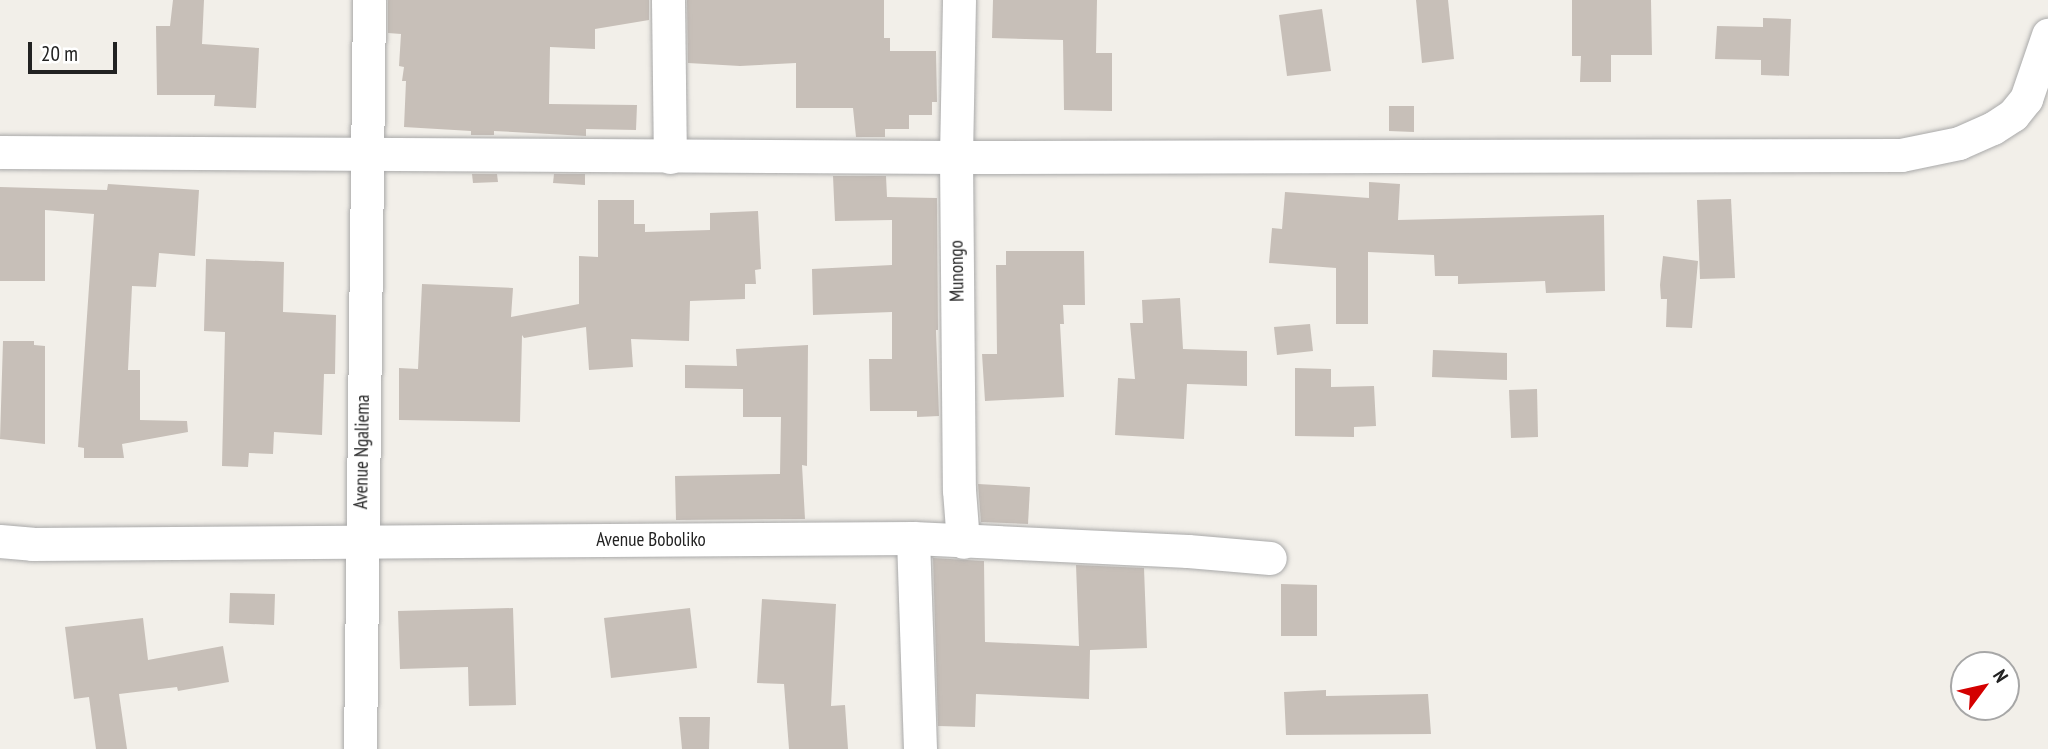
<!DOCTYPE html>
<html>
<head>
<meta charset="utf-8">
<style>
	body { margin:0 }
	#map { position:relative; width:2048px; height:749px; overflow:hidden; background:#f2efe9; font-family:"PT Sans Narrow",sans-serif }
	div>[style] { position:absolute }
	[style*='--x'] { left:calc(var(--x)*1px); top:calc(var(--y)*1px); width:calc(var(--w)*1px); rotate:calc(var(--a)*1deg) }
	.building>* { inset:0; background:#c7bfb8 }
	.roads { filter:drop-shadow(0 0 2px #a9a9a9) drop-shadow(0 0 2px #a9a9a9) }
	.minor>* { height:33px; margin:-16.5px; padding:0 16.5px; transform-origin:16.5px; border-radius:16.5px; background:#fff }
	span { translate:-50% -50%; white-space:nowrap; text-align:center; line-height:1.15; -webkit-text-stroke:7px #fff; paint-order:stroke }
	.street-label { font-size:19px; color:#222 }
	.north { position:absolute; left:1950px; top:651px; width:70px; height:70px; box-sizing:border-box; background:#fff; border:2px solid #a7a7a7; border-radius:50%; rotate:57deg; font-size:19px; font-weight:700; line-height:28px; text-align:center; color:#222 }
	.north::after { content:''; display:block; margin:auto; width:24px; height:32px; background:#d40000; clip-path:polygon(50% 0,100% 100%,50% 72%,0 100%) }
	.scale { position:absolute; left:28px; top:42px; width:89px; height:32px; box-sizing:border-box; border:4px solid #222; border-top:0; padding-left:9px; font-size:21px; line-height:24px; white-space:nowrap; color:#222; -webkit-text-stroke:5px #fff; paint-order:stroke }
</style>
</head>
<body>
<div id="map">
	<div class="building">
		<div style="clip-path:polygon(173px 0,204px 0,202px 44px,259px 48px,256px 108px,214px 106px,215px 95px,157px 95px,156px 26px,170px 26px)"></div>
		<div style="clip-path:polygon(388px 0,649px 0,649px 20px,595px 29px,595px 49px,550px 47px,549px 104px,637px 105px,636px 130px,586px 129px,586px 136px,494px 131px,494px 135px,471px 135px,471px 131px,404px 127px,406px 81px,402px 81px,404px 67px,399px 66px,401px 34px,388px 33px)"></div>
		<div style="clip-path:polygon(687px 0,884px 0,884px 38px,890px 38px,890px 51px,936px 51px,937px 102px,932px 102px,932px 115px,909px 115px,909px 129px,885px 129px,885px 137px,856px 137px,853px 108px,796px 108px,796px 63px,740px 66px,688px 63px)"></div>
		<div style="clip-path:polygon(993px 0,1097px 0,1096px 53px,1112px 53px,1112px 111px,1064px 110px,1063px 40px,992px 38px)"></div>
		<div style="clip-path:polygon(1416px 0,1448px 0,1454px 59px,1422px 63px)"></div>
		<div style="clip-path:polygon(1572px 0,1651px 0,1652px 55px,1611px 55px,1611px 82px,1580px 82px,1581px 56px,1572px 56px)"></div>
		<div style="clip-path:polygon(1322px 9px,1331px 71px,1287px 76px,1279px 15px)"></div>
		<div style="clip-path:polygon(1763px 18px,1791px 19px,1789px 76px,1761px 75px,1761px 60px,1715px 59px,1717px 26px,1763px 27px)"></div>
		<div style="clip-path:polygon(1389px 106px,1414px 106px,1414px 132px,1389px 131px)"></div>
		<div style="clip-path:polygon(472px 174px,497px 174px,498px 182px,473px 183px)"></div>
		<div style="clip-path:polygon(554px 174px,585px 174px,585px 185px,553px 183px)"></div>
		<div style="clip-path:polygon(833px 176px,886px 176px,887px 197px,937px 198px,938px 330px,936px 330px,939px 416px,917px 417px,917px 411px,870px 411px,869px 359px,892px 359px,892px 312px,813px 315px,812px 269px,892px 265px,892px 220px,835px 221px)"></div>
		<div style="clip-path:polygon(1369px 182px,1400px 184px,1398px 220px,1604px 215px,1605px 291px,1546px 293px,1545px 281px,1458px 284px,1458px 276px,1435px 276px,1434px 255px,1368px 252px,1368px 324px,1336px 324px,1336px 268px,1269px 263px,1272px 228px,1282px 229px,1285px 192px,1369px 198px)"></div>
		<div style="clip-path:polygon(108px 184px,199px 190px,195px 256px,159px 253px,156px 287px,132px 286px,128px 370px,140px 370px,140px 420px,187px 421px,188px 432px,122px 444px,124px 458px,84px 458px,84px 448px,78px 447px,94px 214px,45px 210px,45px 281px,0 281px,0 187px,107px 190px)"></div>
		<div style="clip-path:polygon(1731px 199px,1735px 278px,1700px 279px,1697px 200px)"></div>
		<div style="clip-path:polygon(598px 200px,634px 200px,634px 224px,645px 224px,645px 232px,710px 230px,710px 213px,758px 211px,761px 269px,755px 270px,756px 284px,745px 284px,745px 299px,690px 301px,689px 341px,631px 339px,633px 367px,589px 370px,586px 327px,524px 338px,522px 335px,520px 422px,399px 420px,399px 368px,418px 369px,422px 284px,513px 288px,511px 317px,579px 304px,579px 256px,598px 257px)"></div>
		<div style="clip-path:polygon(1006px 251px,1084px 251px,1085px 305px,1063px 305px,1064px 324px,1060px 324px,1064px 397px,985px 401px,982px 354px,997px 354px,996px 265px,1006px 265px)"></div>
		<div style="clip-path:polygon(1663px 256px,1698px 261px,1692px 328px,1666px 327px,1667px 299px,1661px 299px,1660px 285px)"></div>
		<div style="clip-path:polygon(206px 259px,284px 262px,283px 312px,336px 315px,335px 374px,324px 374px,322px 435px,274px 432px,273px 454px,249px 453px,248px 467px,222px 466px,225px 332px,204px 331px)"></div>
		<div style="clip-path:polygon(1180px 298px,1183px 349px,1247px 351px,1247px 386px,1187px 384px,1184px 439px,1115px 435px,1118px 378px,1135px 379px,1130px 323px,1143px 323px,1142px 300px)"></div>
		<div style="clip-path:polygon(1310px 324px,1313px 351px,1277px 355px,1274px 327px)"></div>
		<div style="clip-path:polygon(3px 341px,34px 341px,34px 345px,45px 346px,45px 444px,0 439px)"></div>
		<div style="clip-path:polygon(808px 345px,807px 466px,802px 465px,805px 519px,676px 520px,675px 476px,780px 474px,781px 417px,743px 417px,743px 389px,685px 388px,685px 365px,737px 366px,736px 349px)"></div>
		<div style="clip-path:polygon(1433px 350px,1507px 353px,1507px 380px,1432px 377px)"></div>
		<div style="clip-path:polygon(1295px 368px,1331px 369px,1331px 387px,1374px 386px,1376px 426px,1354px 427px,1354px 437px,1295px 436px)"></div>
		<div style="clip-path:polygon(1537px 389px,1538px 437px,1511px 438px,1509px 390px)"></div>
		<div style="clip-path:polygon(978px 484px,1030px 487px,1028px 524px,981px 522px)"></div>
		<div style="clip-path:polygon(933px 558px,984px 561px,985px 642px,1079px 646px,1076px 565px,1144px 568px,1147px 648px,1090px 650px,1089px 699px,976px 694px,975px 727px,938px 726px)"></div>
		<div style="clip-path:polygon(1281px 584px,1317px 585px,1317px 636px,1281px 636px)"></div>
		<div style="clip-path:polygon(230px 593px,275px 594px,274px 625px,229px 623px)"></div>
		<div style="clip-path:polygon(762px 599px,836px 604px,831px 706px,845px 705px,848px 749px,789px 749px,784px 684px,757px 683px)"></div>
		<div style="clip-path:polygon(513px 608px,516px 705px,469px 706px,468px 667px,400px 669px,398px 611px)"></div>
		<div style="clip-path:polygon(690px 608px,697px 668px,611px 678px,604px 618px)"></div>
		<div style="clip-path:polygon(143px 618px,148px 660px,223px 646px,229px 682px,178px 691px,177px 687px,119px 694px,127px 749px,96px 749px,89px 697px,74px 699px,65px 627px)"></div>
		<div style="clip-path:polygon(1326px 690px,1326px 696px,1428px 694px,1431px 734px,1286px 735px,1284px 692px)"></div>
		<div style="clip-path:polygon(679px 717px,710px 717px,709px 749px,682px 749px)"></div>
	</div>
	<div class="roads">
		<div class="minor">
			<div style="--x:668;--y:0;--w:157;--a:89.3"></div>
			<div style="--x:959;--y:0;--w:157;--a:91.1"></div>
			<div style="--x:956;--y:157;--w:333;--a:89.5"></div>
			<div style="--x:959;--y:490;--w:52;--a:85.6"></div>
			<div style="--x:0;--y:152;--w:956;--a:0.3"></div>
			<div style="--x:956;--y:157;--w:945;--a:-0.12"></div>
			<div style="--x:1901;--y:155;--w:59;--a:-11.7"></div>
			<div style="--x:1959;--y:143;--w:37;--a:-24"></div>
			<div style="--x:1993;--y:128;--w:24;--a:-33"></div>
			<div style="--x:2013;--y:115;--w:21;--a:-51"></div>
			<div style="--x:2026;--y:99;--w:68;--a:-71"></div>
			<div style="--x:913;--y:538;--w:211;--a:88.1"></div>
			<div style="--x:0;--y:541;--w:32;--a:5"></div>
			<div style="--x:32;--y:544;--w:881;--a:-0.39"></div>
			<div style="--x:913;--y:538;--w:275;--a:2.7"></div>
			<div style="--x:1188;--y:551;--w:82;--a:4.9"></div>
			<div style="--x:360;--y:749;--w:749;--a:-89.31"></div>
		</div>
	</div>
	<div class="street-label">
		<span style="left:957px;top:271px;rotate:-91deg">Munongo</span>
		<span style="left:362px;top:452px;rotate:-89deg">Avenue Ngaliema</span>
		<span style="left:651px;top:540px">Avenue Boboliko</span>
	</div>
	<div class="north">N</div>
	<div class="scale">20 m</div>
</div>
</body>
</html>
